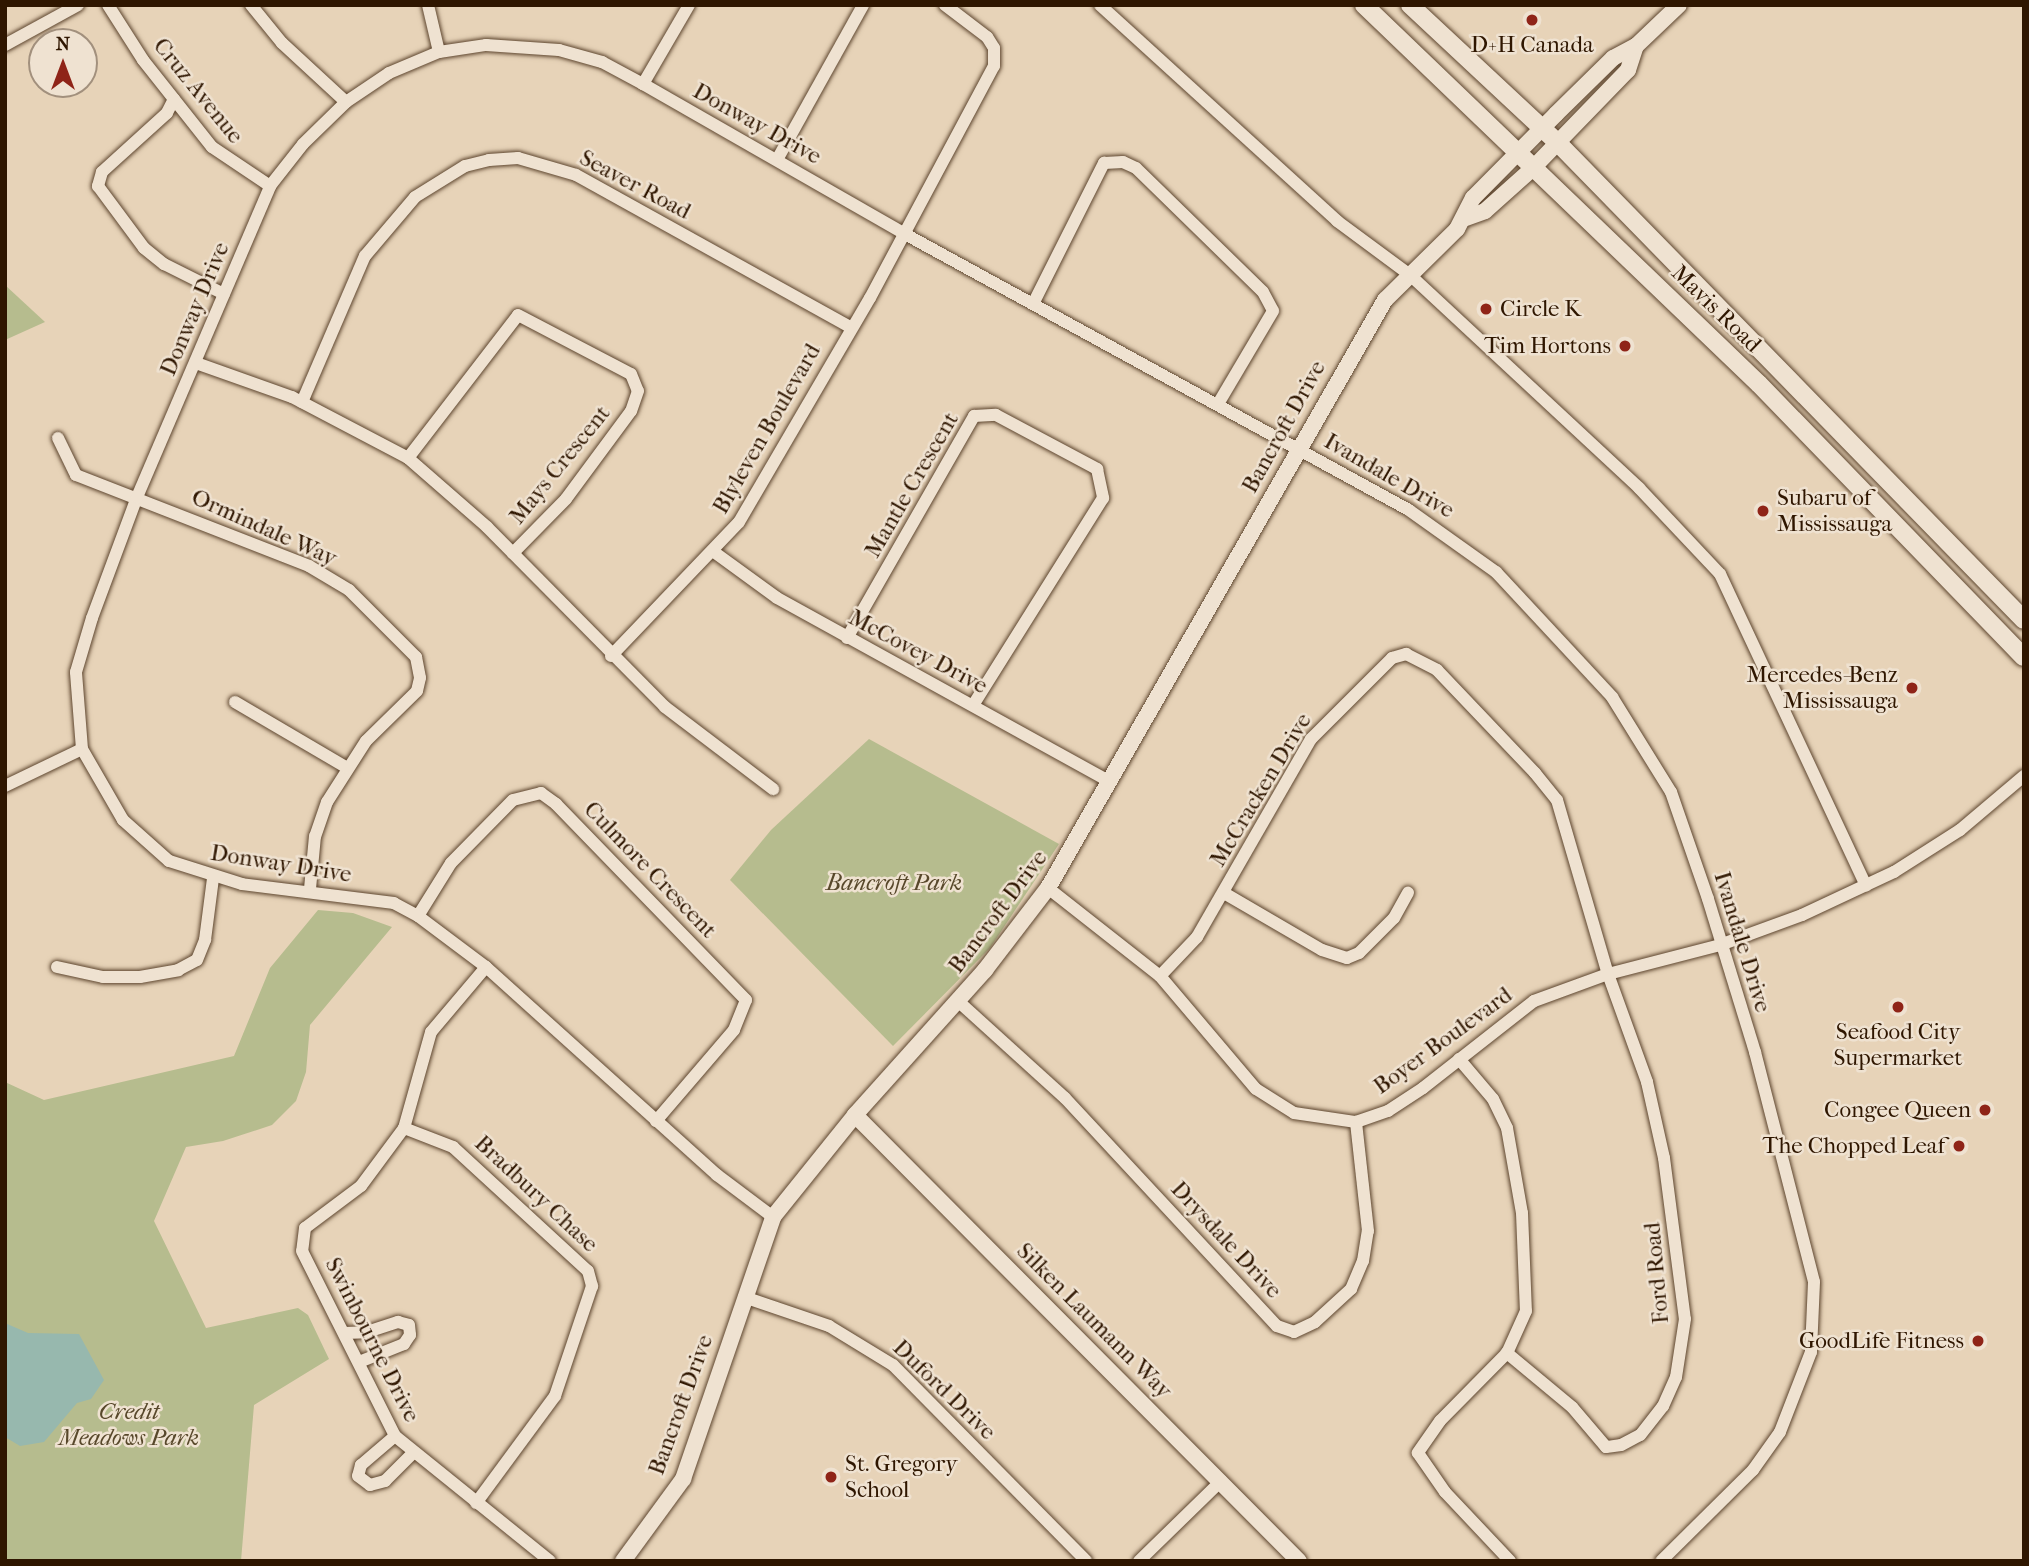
<!DOCTYPE html>
<html>
<head>
<meta charset="utf-8">
<style>
	body { margin:0 }
	#map { position:relative; width:2029px; height:1566px; overflow:hidden; background:#e7d3b8; font-family:"IM FELL French Canon",serif }
	div>[style] { position:absolute }
	[style*='--x'] { left:calc(var(--x)*1px); top:calc(var(--y)*1px); width:calc(var(--w)*1px); rotate:calc(var(--a)*1deg) }
	.green>* { inset:0; background:#b6bc8e }
	.water>* { inset:0; background:#97b8ae }
	.roads { filter:drop-shadow(0 0 2px #5d452e) drop-shadow(0 0 2px #5d452e) }
	.minor>* { height:12px; margin:-6px; padding:0 6px; transform-origin:6px; border-radius:6px; background:#efe2d1 }
	.tertiary>* { height:16px; margin:-8px; padding:0 8px; transform-origin:8px; border-radius:8px; background:#efe2d1 }
	.secondary>* { height:18px; margin:-9px; padding:0 9px; transform-origin:9px; border-radius:9px; background:#efe2d1 }
	.dots>* { width:19px; height:19px; translate:-50% -50%; box-sizing:border-box; border:4px solid #efe2d1; border-radius:50% }
	span { translate:-50% -50%; white-space:nowrap; text-align:center; line-height:1.15; -webkit-text-stroke:5px #efe2d1; paint-order:stroke }
	.poi-label { font-size:23px; color:#2f1600 }
	.left { translate:0 -50%; text-align:left }
	.right { translate:-100% -50%; text-align:right }
	.street-label { font-size:23px; color:#2f1600 }
	.park-label { font-size:23px; color:#58482b; font-style:italic }
	.frame { position:absolute; inset:0; border:7px solid #2f1600; pointer-events:none }
	.north { position:absolute; left:28px; top:28px; width:70px; height:70px; box-sizing:border-box; background:#efe2d1; border:2px solid #a2907d; border-radius:50%; rotate:0deg; font-size:19px; font-weight:700; line-height:28px; text-align:center; color:#2f1600 }
	.north::after { content:''; display:block; margin:auto; width:24px; height:32px; background:#8f2418; clip-path:polygon(50% 0,100% 100%,50% 72%,0 100%) }
</style>
</head>
<body>
<div id="map">
	<div class="green">
		<div style="clip-path:polygon(5px 285px,45px 322px,5px 340px)"></div>
		<div style="clip-path:polygon(869px 739px,1059px 844px,990px 948px,893px 1046px,730px 880px,771px 830px)"></div>
		<div style="clip-path:polygon(318px 910px,353px 913px,392px 927px,310px 1025px,306px 1072px,296px 1101px,272px 1125px,223px 1141px,186px 1147px,154px 1221px,206px 1328px,298px 1308px,308px 1315px,329px 1359px,254px 1405px,241px 1561px,5px 1561px,5px 1082px,44px 1100px,234px 1056px,270px 968px)"></div>
	</div>
	<div class="water">
		<div style="clip-path:polygon(5px 1323px,28px 1333px,79px 1334px,104px 1380px,91px 1399px,77px 1403px,44px 1442px,20px 1446px,5px 1437px)"></div>
	</div>
	<div class="roads">
		<div class="minor">
			<div style="--x:108;--y:5;--w:65;--a:57.5"></div>
			<div style="--x:143;--y:60;--w:111;--a:51.6"></div>
			<div style="--x:212;--y:147;--w:70;--a:33.9"></div>
			<div style="--x:251;--y:5;--w:49;--a:50.8"></div>
			<div style="--x:282;--y:43;--w:87;--a:42.7"></div>
			<div style="--x:428;--y:5;--w:48;--a:76.8"></div>
			<div style="--x:1100;--y:5;--w:321;--a:42.3"></div>
			<div style="--x:1337;--y:221;--w:91;--a:36.5"></div>
			<div style="--x:1410;--y:275;--w:313;--a:42.9"></div>
			<div style="--x:1639;--y:488;--w:118;--a:46.7"></div>
			<div style="--x:1720;--y:574;--w:344;--a:64.9"></div>
			<div style="--x:5;--y:45;--w:83;--a:-28.7"></div>
			<div style="--x:643;--y:84;--w:91;--a:-59.8"></div>
			<div style="--x:174;--y:99;--w:16;--a:117"></div>
			<div style="--x:167;--y:113;--w:88;--a:137.8"></div>
			<div style="--x:102;--y:172;--w:15;--a:106"></div>
			<div style="--x:98;--y:186;--w:77;--a:53.4"></div>
			<div style="--x:144;--y:248;--w:26;--a:39"></div>
			<div style="--x:164;--y:264;--w:67;--a:26.6"></div>
			<div style="--x:778;--y:158;--w:175;--a:-60.9"></div>
			<div style="--x:1034;--y:302;--w:156;--a:-63.3"></div>
			<div style="--x:1104;--y:163;--w:19;--a:-3"></div>
			<div style="--x:1123;--y:162;--w:14;--a:25"></div>
			<div style="--x:1136;--y:168;--w:177;--a:44.3"></div>
			<div style="--x:1263;--y:292;--w:21;--a:62"></div>
			<div style="--x:1273;--y:311;--w:108;--a:120.6"></div>
			<div style="--x:196;--y:363;--w:102;--a:19.5"></div>
			<div style="--x:292;--y:397;--w:131;--a:27.7"></div>
			<div style="--x:408;--y:458;--w:105;--a:41.1"></div>
			<div style="--x:487;--y:527;--w:253;--a:45.3"></div>
			<div style="--x:665;--y:707;--w:136;--a:37.2"></div>
			<div style="--x:302;--y:402;--w:159;--a:-66.7"></div>
			<div style="--x:365;--y:256;--w:77;--a:-49.7"></div>
			<div style="--x:415;--y:197;--w:59;--a:-31.8"></div>
			<div style="--x:465;--y:166;--w:25;--a:-14"></div>
			<div style="--x:489;--y:160;--w:29;--a:-4"></div>
			<div style="--x:518;--y:158;--w:60;--a:16.3"></div>
			<div style="--x:576;--y:175;--w:313;--a:29"></div>
			<div style="--x:58;--y:438;--w:41;--a:64.1"></div>
			<div style="--x:76;--y:475;--w:250;--a:21.3"></div>
			<div style="--x:309;--y:566;--w:47;--a:31"></div>
			<div style="--x:349;--y:590;--w:95;--a:45"></div>
			<div style="--x:416;--y:657;--w:21;--a:79"></div>
			<div style="--x:420;--y:678;--w:13;--a:103"></div>
			<div style="--x:417;--y:691;--w:71;--a:135.6"></div>
			<div style="--x:366;--y:741;--w:72;--a:122.6"></div>
			<div style="--x:327;--y:802;--w:36;--a:109"></div>
			<div style="--x:315;--y:836;--w:53;--a:95.4"></div>
			<div style="--x:408;--y:458;--w:180;--a:-52.4"></div>
			<div style="--x:518;--y:315;--w:127;--a:27.6"></div>
			<div style="--x:631;--y:374;--w:18;--a:68"></div>
			<div style="--x:638;--y:391;--w:21;--a:109"></div>
			<div style="--x:631;--y:411;--w:109;--a:126.5"></div>
			<div style="--x:566;--y:499;--w:76;--a:134.5"></div>
			<div style="--x:714;--y:552;--w:78;--a:36.1"></div>
			<div style="--x:777;--y:598;--w:378;--a:28.9"></div>
			<div style="--x:847;--y:638;--w:256;--a:-60.2"></div>
			<div style="--x:974;--y:416;--w:22;--a:-3"></div>
			<div style="--x:996;--y:415;--w:115;--a:28.1"></div>
			<div style="--x:1097;--y:469;--w:30;--a:78"></div>
			<div style="--x:1103;--y:498;--w:244;--a:122.1"></div>
			<div style="--x:611;--y:656;--w:185;--a:-46.3"></div>
			<div style="--x:739;--y:522;--w:259;--a:-59.7"></div>
			<div style="--x:870;--y:298;--w:263;--a:-61.9"></div>
			<div style="--x:994;--y:66;--w:18;--a:-90"></div>
			<div style="--x:994;--y:48;--w:13;--a:-122"></div>
			<div style="--x:987;--y:37;--w:53;--a:-142.7"></div>
			<div style="--x:235;--y:702;--w:129;--a:30.4"></div>
			<div style="--x:5;--y:786;--w:85;--a:-25.7"></div>
			<div style="--x:1048;--y:888;--w:142;--a:38.2"></div>
			<div style="--x:1160;--y:976;--w:148;--a:49.7"></div>
			<div style="--x:1256;--y:1089;--w:45;--a:32.3"></div>
			<div style="--x:1294;--y:1113;--w:63;--a:8.3"></div>
			<div style="--x:1356;--y:1122;--w:34;--a:-19"></div>
			<div style="--x:1388;--y:1111;--w:42;--a:-33.3"></div>
			<div style="--x:1423;--y:1088;--w:141;--a:-38.1"></div>
			<div style="--x:1534;--y:1001;--w:79;--a:-20"></div>
			<div style="--x:1608;--y:974;--w:116;--a:-14.5"></div>
			<div style="--x:1720;--y:945;--w:87;--a:-20.1"></div>
			<div style="--x:1802;--y:915;--w:102;--a:-25.1"></div>
			<div style="--x:1894;--y:872;--w:78;--a:-32.5"></div>
			<div style="--x:1960;--y:830;--w:84;--a:-40.2"></div>
			<div style="--x:1224;--y:893;--w:113;--a:30.2"></div>
			<div style="--x:1322;--y:950;--w:26;--a:18"></div>
			<div style="--x:1347;--y:958;--w:13;--a:-23"></div>
			<div style="--x:1359;--y:953;--w:49;--a:-45"></div>
			<div style="--x:1394;--y:918;--w:29;--a:-61"></div>
			<div style="--x:418;--y:916;--w:62;--a:-58.1"></div>
			<div style="--x:451;--y:863;--w:88;--a:-45.5"></div>
			<div style="--x:513;--y:800;--w:29;--a:-14"></div>
			<div style="--x:541;--y:793;--w:19;--a:36"></div>
			<div style="--x:556;--y:804;--w:273;--a:45.9"></div>
			<div style="--x:746;--y:1000;--w:32;--a:112"></div>
			<div style="--x:734;--y:1030;--w:120;--a:130.6"></div>
			<div style="--x:57;--y:967;--w:47;--a:12.3"></div>
			<div style="--x:103;--y:977;--w:37;--a:0"></div>
			<div style="--x:140;--y:977;--w:39;--a:-10"></div>
			<div style="--x:178;--y:970;--w:21;--a:-28"></div>
			<div style="--x:197;--y:960;--w:22;--a:-68"></div>
			<div style="--x:205;--y:940;--w:63;--a:-82.6"></div>
			<div style="--x:486;--y:967;--w:85;--a:130.2"></div>
			<div style="--x:431;--y:1032;--w:100;--a:105.7"></div>
			<div style="--x:404;--y:1128;--w:72;--a:126.6"></div>
			<div style="--x:361;--y:1186;--w:70;--a:143.1"></div>
			<div style="--x:305;--y:1228;--w:23;--a:97"></div>
			<div style="--x:302;--y:1251;--w:207;--a:63.3"></div>
			<div style="--x:395;--y:1436;--w:199;--a:38.9"></div>
			<div style="--x:1160;--y:976;--w:54;--a:-46.5"></div>
			<div style="--x:1197;--y:937;--w:228;--a:-60.1"></div>
			<div style="--x:1311;--y:739;--w:115;--a:-45"></div>
			<div style="--x:1392;--y:658;--w:15;--a:-16"></div>
			<div style="--x:1406;--y:654;--w:35;--a:27"></div>
			<div style="--x:1437;--y:670;--w:142;--a:46.4"></div>
			<div style="--x:1535;--y:773;--w:35;--a:51"></div>
			<div style="--x:1557;--y:800;--w:181;--a:73.7"></div>
			<div style="--x:1608;--y:974;--w:115;--a:70.1"></div>
			<div style="--x:1647;--y:1082;--w:78;--a:77.4"></div>
			<div style="--x:1664;--y:1158;--w:162;--a:82.6"></div>
			<div style="--x:1685;--y:1319;--w:59;--a:98.8"></div>
			<div style="--x:1676;--y:1377;--w:32;--a:114"></div>
			<div style="--x:1663;--y:1406;--w:37;--a:128"></div>
			<div style="--x:1640;--y:1435;--w:21;--a:152"></div>
			<div style="--x:1621;--y:1445;--w:15;--a:172"></div>
			<div style="--x:1606;--y:1447;--w:52;--a:-130.4"></div>
			<div style="--x:1572;--y:1407;--w:85;--a:-140.3"></div>
			<div style="--x:958;--y:1001;--w:144;--a:42.2"></div>
			<div style="--x:1065;--y:1098;--w:311;--a:47.1"></div>
			<div style="--x:1277;--y:1326;--w:18;--a:19"></div>
			<div style="--x:1294;--y:1332;--w:23;--a:-25"></div>
			<div style="--x:1315;--y:1322;--w:49;--a:-42.5"></div>
			<div style="--x:1351;--y:1289;--w:30;--a:-67"></div>
			<div style="--x:1363;--y:1261;--w:30;--a:-81"></div>
			<div style="--x:1368;--y:1231;--w:110;--a:-96.3"></div>
			<div style="--x:1459;--y:1059;--w:52;--a:49.6"></div>
			<div style="--x:1493;--y:1099;--w:32;--a:64"></div>
			<div style="--x:1507;--y:1128;--w:86;--a:80"></div>
			<div style="--x:1522;--y:1213;--w:98;--a:87.7"></div>
			<div style="--x:1526;--y:1311;--w:46;--a:114.3"></div>
			<div style="--x:1507;--y:1353;--w:95;--a:134.6"></div>
			<div style="--x:1440;--y:1421;--w:39;--a:125"></div>
			<div style="--x:1418;--y:1453;--w:47;--a:55.3"></div>
			<div style="--x:1445;--y:1492;--w:95;--a:46.7"></div>
			<div style="--x:404;--y:1128;--w:53;--a:21.2"></div>
			<div style="--x:453;--y:1147;--w:183;--a:42.6"></div>
			<div style="--x:588;--y:1271;--w:16;--a:75"></div>
			<div style="--x:592;--y:1286;--w:116;--a:108.6"></div>
			<div style="--x:555;--y:1396;--w:133;--a:126.4"></div>
			<div style="--x:773;--y:1217;--w:70;--a:-143.1"></div>
			<div style="--x:717;--y:1175;--w:311;--a:-138"></div>
			<div style="--x:486;--y:967;--w:85;--a:-143.1"></div>
			<div style="--x:418;--y:916;--w:27;--a:-152"></div>
			<div style="--x:394;--y:903;--w:153;--a:-172.9"></div>
			<div style="--x:242;--y:884;--w:77;--a:-162.5"></div>
			<div style="--x:169;--y:861;--w:62;--a:-138.3"></div>
			<div style="--x:123;--y:820;--w:82;--a:-120"></div>
			<div style="--x:82;--y:749;--w:77;--a:-94.5"></div>
			<div style="--x:76;--y:672;--w:56;--a:-73.5"></div>
			<div style="--x:92;--y:618;--w:129;--a:-69.6"></div>
			<div style="--x:137;--y:497;--w:338;--a:-66.8"></div>
			<div style="--x:270;--y:186;--w:53;--a:-51.8"></div>
			<div style="--x:303;--y:144;--w:60;--a:-44.3"></div>
			<div style="--x:346;--y:102;--w:52;--a:-34"></div>
			<div style="--x:389;--y:73;--w:54;--a:-22.8"></div>
			<div style="--x:439;--y:52;--w:48;--a:-8.5"></div>
			<div style="--x:486;--y:45;--w:73;--a:3.9"></div>
			<div style="--x:559;--y:50;--w:45;--a:15.6"></div>
			<div style="--x:602;--y:62;--w:47;--a:28.2"></div>
			<div style="--x:643;--y:84;--w:300;--a:29.8"></div>
			<div style="--x:903;--y:233;--w:577;--a:28.7"></div>
			<div style="--x:1409;--y:510;--w:107;--a:35.5"></div>
			<div style="--x:1496;--y:572;--w:171;--a:47.1"></div>
			<div style="--x:1612;--y:697;--w:112;--a:58.2"></div>
			<div style="--x:1671;--y:792;--w:113;--a:70.9"></div>
			<div style="--x:1708;--y:899;--w:160;--a:72.9"></div>
			<div style="--x:1755;--y:1052;--w:237;--a:75.6"></div>
			<div style="--x:1814;--y:1282;--w:70;--a:92.5"></div>
			<div style="--x:1811;--y:1352;--w:86;--a:111.2"></div>
			<div style="--x:1780;--y:1432;--w:47;--a:125.4"></div>
			<div style="--x:1753;--y:1470;--w:129;--a:135.3"></div>
			<div style="--x:744;--y:1297;--w:90;--a:18.8"></div>
			<div style="--x:829;--y:1326;--w:75;--a:31.4"></div>
			<div style="--x:893;--y:1365;--w:275;--a:45.4"></div>
			<div style="--x:344;--y:1333;--w:23;--a:-2"></div>
			<div style="--x:367;--y:1332;--w:33;--a:-18"></div>
			<div style="--x:398;--y:1322;--w:11;--a:15"></div>
			<div style="--x:409;--y:1325;--w:10;--a:84"></div>
			<div style="--x:410;--y:1335;--w:11;--a:124"></div>
			<div style="--x:404;--y:1344;--w:48;--a:158.2"></div>
			<div style="--x:395;--y:1436;--w:45;--a:139.5"></div>
			<div style="--x:361;--y:1465;--w:11;--a:105"></div>
			<div style="--x:358;--y:1476;--w:15;--a:37"></div>
			<div style="--x:370;--y:1485;--w:16;--a:-15"></div>
			<div style="--x:385;--y:1481;--w:41;--a:-45"></div>
			<div style="--x:1139;--y:1561;--w:115;--a:-44.3"></div>
		</div>
		<div class="tertiary">
			<div style="--x:1466;--y:218;--w:20;--a:-20"></div>
			<div style="--x:1485;--y:211;--w:66;--a:-41.9"></div>
			<div style="--x:1534;--y:167;--w:135;--a:-45.9"></div>
			<div style="--x:1628;--y:70;--w:25;--a:-72"></div>
			<div style="--x:855;--y:1115;--w:629;--a:45.13"></div>
			<div style="--x:623;--y:1561;--w:102;--a:-53.8"></div>
			<div style="--x:683;--y:1479;--w:277;--a:-71"></div>
			<div style="--x:773;--y:1217;--w:131;--a:-51.2"></div>
			<div style="--x:855;--y:1115;--w:195;--a:-48.1"></div>
			<div style="--x:985;--y:970;--w:103;--a:-52.5"></div>
			<div style="--x:1048;--y:888;--w:678;--a:-60.18"></div>
			<div style="--x:1385;--y:300;--w:101;--a:-44.6"></div>
			<div style="--x:1457;--y:229;--w:35;--a:-63"></div>
			<div style="--x:1473;--y:198;--w:118;--a:-45.3"></div>
			<div style="--x:1556;--y:114;--w:80;--a:-44.5"></div>
			<div style="--x:1613;--y:58;--w:26;--a:-28"></div>
			<div style="--x:1636;--y:46;--w:59;--a:-43.6"></div>
		</div>
		<div class="secondary">
			<div style="--x:1364;--y:5;--w:547;--a:43.82"></div>
			<div style="--x:1759;--y:384;--w:380;--a:45.9"></div>
			<div style="--x:1410;--y:5;--w:201;--a:43"></div>
			<div style="--x:1557;--y:142;--w:668;--a:45.67"></div>
		</div>
	</div>
	<div class="dots">
		<div style="left:1532px;top:20px;background:#8f2418"></div>
		<div style="left:1486px;top:309px;background:#8f2418"></div>
		<div style="left:1625px;top:346px;background:#8f2418"></div>
		<div style="left:1763px;top:511px;background:#8f2418"></div>
		<div style="left:1912px;top:688px;background:#8f2418"></div>
		<div style="left:1898px;top:1007px;background:#8f2418"></div>
		<div style="left:1985px;top:1110px;background:#8f2418"></div>
		<div style="left:1959px;top:1146px;background:#8f2418"></div>
		<div style="left:1978px;top:1341px;background:#8f2418"></div>
		<div style="left:831px;top:1477px;background:#8f2418"></div>
	</div>
	<div class="poi-label">
		<span style="left:1532px;top:45px">D+H Canada</span>
		<span class="left" style="left:1500px;top:309px">Circle K</span>
		<span class="right" style="left:1611px;top:346px">Tim Hortons</span>
		<span class="left" style="left:1777px;top:511px">Subaru of<br>Mississauga</span>
		<span class="right" style="left:1898px;top:688px">Mercedes-Benz<br>Mississauga</span>
		<span style="left:1898px;top:1045px">Seafood City<br>Supermarket</span>
		<span class="right" style="left:1971px;top:1110px">Congee Queen</span>
		<span class="right" style="left:1945px;top:1146px">The Chopped Leaf</span>
		<span class="right" style="left:1964px;top:1341px">GoodLife Fitness</span>
		<span class="left" style="left:845px;top:1477px">St. Gregory<br>School</span>
	</div>
	<div class="street-label">
		<span style="left:198px;top:91px;rotate:51deg">Cruz Avenue</span>
		<span style="left:757px;top:124px;rotate:29deg">Donway Drive</span>
		<span style="left:635px;top:185px;rotate:28deg">Seaver Road</span>
		<span style="left:195px;top:309px;rotate:-67deg">Donway Drive</span>
		<span style="left:1716px;top:309px;rotate:44deg">Mavis Road</span>
		<span style="left:1284px;top:427px;rotate:-61deg">Bancroft Drive</span>
		<span style="left:767px;top:429px;rotate:-60deg">Blyleven Boulevard</span>
		<span style="left:560px;top:465px;rotate:-51deg">Mays Crescent</span>
		<span style="left:1389px;top:476px;rotate:30deg">Ivandale Drive</span>
		<span style="left:912px;top:485px;rotate:-60deg">Mantle Crescent</span>
		<span style="left:264px;top:528px;rotate:24deg">Ormindale Way</span>
		<span style="left:918px;top:652px;rotate:28deg">McCovey Drive</span>
		<span style="left:1261px;top:790px;rotate:-59deg">McCracken Drive</span>
		<span style="left:281px;top:864px;rotate:9deg">Donway Drive</span>
		<span style="left:650px;top:870px;rotate:46deg">Culmore Crescent</span>
		<span style="left:998px;top:912px;rotate:-53deg">Bancroft Drive</span>
		<span style="left:1742px;top:942px;rotate:73deg">Ivandale Drive</span>
		<span style="left:1443px;top:1041px;rotate:-36deg">Boyer Boulevard</span>
		<span style="left:536px;top:1194px;rotate:43deg">Bradbury Chase</span>
		<span style="left:1226px;top:1240px;rotate:47deg">Drysdale Drive</span>
		<span style="left:1657px;top:1273px;rotate:-95deg">Ford Road</span>
		<span style="left:1094px;top:1321px;rotate:45deg">Silken Laumann Way</span>
		<span style="left:372px;top:1340px;rotate:63deg">Swinbourne Drive</span>
		<span style="left:944px;top:1390px;rotate:44deg">Duford Drive</span>
		<span style="left:681px;top:1405px;rotate:-70deg">Bancroft Drive</span>
	</div>
	<div class="park-label">
		<span style="left:894px;top:883px">Bancroft Park</span>
		<span style="left:129px;top:1425px">Credit<br>Meadows Park</span>
	</div>
	<div class="frame"></div>
	<div class="north">N</div>
</div>
</body>
</html>
